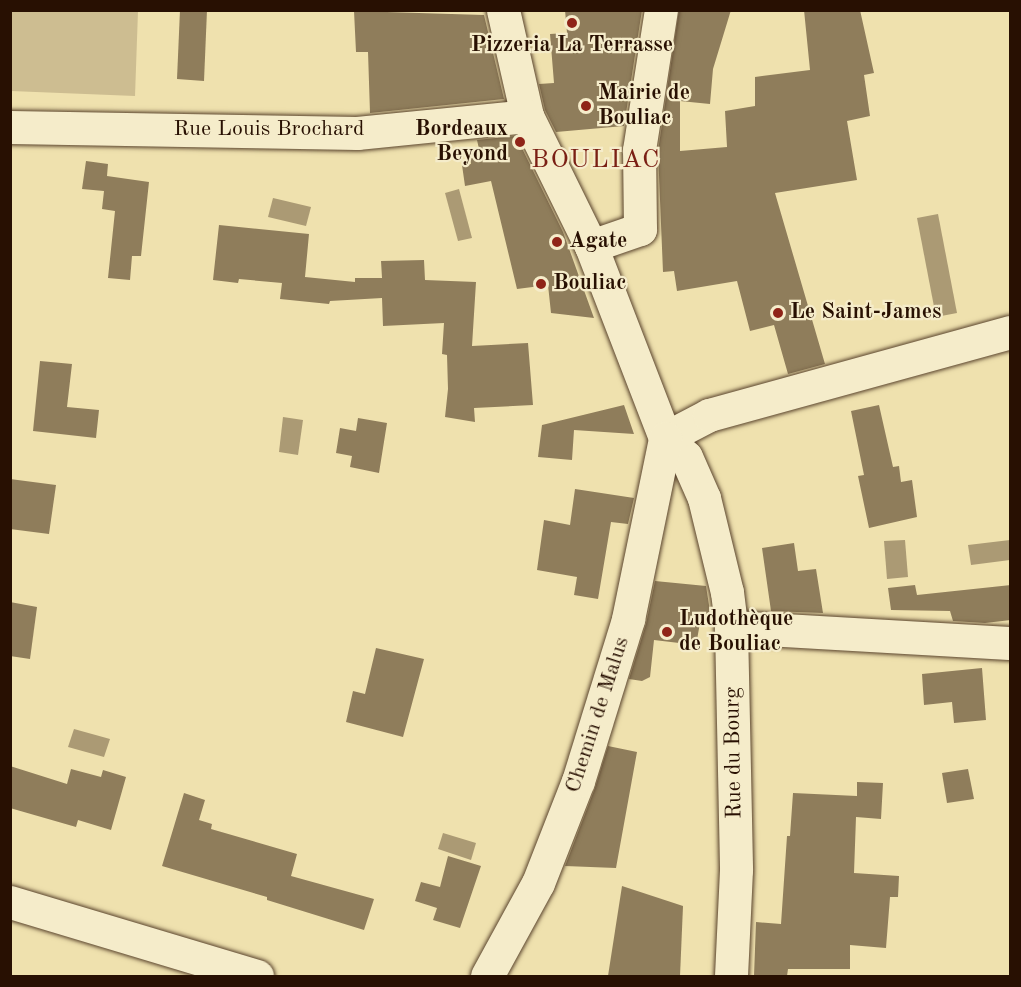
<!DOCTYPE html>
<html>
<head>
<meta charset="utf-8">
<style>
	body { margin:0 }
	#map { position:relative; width:1021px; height:987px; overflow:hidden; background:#efe1ae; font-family:"Old Standard TT",serif }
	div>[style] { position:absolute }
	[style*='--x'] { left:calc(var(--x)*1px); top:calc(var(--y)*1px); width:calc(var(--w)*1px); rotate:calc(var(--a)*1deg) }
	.green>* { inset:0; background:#cdbd91 }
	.water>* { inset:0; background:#ab9a74 }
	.building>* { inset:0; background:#8f7d5b }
	.roads { filter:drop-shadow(0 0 2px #5a442d) drop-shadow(0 0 2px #5a442d) }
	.minor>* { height:33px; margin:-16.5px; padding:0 16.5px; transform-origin:16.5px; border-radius:16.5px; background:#f5ecca }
	.dots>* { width:16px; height:16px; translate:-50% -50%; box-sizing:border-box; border:3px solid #f5ecca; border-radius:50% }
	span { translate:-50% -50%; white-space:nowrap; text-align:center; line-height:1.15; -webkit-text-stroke:4.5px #f5ecca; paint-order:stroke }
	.poi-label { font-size:22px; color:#281002; font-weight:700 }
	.left { translate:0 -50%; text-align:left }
	.right { translate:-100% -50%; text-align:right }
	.street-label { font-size:22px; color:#281002 }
	.quarter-label { font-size:26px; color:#7a1f14; letter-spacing:1.5px }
	.frame { position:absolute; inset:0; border:12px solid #281002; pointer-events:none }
</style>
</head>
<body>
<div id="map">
	<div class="green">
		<div style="clip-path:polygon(11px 10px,138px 11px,135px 96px,11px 91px)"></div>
	</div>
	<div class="water">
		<div style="clip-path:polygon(459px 189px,472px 238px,458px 241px,445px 193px)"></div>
		<div style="clip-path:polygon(273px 198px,311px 207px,306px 226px,268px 217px)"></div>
		<div style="clip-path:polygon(938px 214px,957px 313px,936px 317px,917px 218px)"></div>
		<div style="clip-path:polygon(283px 417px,303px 420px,298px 455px,279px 452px)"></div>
		<div style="clip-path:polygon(905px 540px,908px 577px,887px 579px,884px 541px)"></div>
		<div style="clip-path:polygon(1010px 540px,1010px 560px,971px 565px,968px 545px)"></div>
		<div style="clip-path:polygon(74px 729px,110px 739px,104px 757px,68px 747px)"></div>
		<div style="clip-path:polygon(443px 833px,476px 843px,471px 860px,438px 849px)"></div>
	</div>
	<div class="building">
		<div style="clip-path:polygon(180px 10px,207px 10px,204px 81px,177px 79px)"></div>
		<div style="clip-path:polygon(565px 10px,642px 10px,624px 126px,556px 132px,545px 110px,539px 84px,554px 83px,550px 34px,567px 33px)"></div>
		<div style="clip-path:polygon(679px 10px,731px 10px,713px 69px,710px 104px,680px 101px,680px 151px,727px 147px,725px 111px,755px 106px,755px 77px,810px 70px,804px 10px,860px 10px,874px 73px,864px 75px,870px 116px,847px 121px,857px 180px,775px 193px,825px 364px,788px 374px,774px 325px,750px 331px,737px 281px,677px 291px,674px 271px,663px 272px,658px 151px)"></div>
		<div style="clip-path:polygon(354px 11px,484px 15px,504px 99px,370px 113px,368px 52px,356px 52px)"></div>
		<div style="clip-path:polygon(516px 136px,563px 232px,594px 318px,551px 313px,548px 285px,517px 289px,491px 181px,465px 186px,462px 165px,471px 164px,470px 158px,481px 158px,477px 140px)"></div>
		<div style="clip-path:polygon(86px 161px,108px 164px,107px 176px,149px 182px,141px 256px,132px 256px,130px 280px,108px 278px,115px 211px,102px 209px,104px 191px,82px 189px)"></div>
		<div style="clip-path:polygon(219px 225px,309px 234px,305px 277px,355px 282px,355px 278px,382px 278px,381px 261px,424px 260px,425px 280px,476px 282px,472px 346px,528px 343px,533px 405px,474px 408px,475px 422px,445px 417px,448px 389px,447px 355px,442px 354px,444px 323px,383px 326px,382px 298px,330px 301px,329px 304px,280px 299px,282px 283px,239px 279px,238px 283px,213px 280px)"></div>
		<div style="clip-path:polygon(40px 361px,72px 364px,67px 407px,99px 410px,96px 438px,33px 431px)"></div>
		<div style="clip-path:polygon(624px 405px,634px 434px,574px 430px,572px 460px,538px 457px,542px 425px)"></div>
		<div style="clip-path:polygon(879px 405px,893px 467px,899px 466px,901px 482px,912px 480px,917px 517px,869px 528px,858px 476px,864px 475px,851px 411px)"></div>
		<div style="clip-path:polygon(358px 418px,387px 423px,379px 473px,350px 467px,352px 456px,336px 453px,340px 428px,356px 431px)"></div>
		<div style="clip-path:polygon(10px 479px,56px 485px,49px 534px,10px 529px)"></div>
		<div style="clip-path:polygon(575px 489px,634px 498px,628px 524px,611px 522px,598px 599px,574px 595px,577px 577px,537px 570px,544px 520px,570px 525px)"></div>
		<div style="clip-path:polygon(794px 543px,798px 571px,816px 569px,823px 613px,771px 611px,762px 548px)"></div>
		<div style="clip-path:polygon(655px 581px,706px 586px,712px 624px,700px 623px,696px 645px,654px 640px,650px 677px,642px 681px,629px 679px,646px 624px)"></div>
		<div style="clip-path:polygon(915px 585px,917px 595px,1011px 585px,1011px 620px,985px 623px,953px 621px,950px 611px,891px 610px,888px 588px)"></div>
		<div style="clip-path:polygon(10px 602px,37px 607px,30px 659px,10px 656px)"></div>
		<div style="clip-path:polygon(376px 648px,424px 659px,403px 737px,346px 722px,353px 691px,365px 694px)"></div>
		<div style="clip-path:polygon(982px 668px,986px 720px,954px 723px,952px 702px,924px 705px,922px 674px)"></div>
		<div style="clip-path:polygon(608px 746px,637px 752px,616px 868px,565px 866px,595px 788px)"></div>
		<div style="clip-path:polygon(10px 766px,67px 784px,71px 769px,101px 777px,103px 770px,126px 777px,111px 830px,78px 820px,76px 827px,10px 808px)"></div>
		<div style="clip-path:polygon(968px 769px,974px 799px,947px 803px,942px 773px)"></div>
		<div style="clip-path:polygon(857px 782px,883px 783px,881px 819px,856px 817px,854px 873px,899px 876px,898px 897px,890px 897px,886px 948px,850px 945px,850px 969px,788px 969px,787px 976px,754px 976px,756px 922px,781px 924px,787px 836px,790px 836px,793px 793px,857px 796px)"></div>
		<div style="clip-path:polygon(184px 793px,205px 800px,199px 820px,212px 824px,211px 829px,297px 854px,291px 876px,374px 899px,364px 930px,267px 900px,267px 897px,162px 866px)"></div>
		<div style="clip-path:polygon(448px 856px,481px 866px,460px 928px,433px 920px,437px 908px,415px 901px,421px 882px,440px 887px)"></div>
		<div style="clip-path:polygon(622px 886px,683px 906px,680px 976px,608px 976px)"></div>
	</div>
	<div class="roads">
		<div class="minor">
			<div style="--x:503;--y:10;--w:109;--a:77.2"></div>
			<div style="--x:527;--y:116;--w:145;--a:63.8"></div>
			<div style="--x:591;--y:246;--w:206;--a:68.9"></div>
			<div style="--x:665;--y:438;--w:28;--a:42"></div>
			<div style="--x:686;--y:457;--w:45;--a:66.3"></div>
			<div style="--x:704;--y:498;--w:97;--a:76.3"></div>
			<div style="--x:727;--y:592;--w:35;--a:83"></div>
			<div style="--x:731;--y:627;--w:243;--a:88.8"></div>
			<div style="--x:736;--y:870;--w:106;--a:92.7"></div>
			<div style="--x:10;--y:127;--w:347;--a:1"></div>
			<div style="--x:357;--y:133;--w:171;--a:-5.7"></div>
			<div style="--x:591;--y:246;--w:52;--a:-19.1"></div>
			<div style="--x:640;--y:229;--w:79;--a:-90.7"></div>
			<div style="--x:639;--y:150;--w:142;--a:-81.1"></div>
			<div style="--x:665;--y:438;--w:50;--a:-27.6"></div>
			<div style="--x:709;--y:415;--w:312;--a:-15.4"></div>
			<div style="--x:731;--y:627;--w:279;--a:3.3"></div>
			<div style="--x:10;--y:902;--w:258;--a:16.7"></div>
			<div style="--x:487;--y:976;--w:106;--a:-61.3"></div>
			<div style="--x:538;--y:883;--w:110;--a:-68.6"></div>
			<div style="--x:578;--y:781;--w:170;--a:-72.8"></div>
			<div style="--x:628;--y:619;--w:185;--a:-78.4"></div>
		</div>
	</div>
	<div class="dots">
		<div style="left:572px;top:23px;background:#8f2418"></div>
		<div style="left:586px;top:106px;background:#8f2418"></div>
		<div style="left:520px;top:142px;background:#8f2418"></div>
		<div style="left:557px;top:242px;background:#8f2418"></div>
		<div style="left:541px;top:284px;background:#8f2418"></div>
		<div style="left:778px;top:313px;background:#8f2418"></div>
		<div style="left:667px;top:632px;background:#8f2418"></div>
	</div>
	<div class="poi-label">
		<span style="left:572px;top:46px">Pizzeria La Terrasse</span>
		<span class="left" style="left:598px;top:106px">Mairie de<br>Bouliac</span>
		<span class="right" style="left:508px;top:142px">Bordeaux<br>Beyond</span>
		<span class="left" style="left:569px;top:242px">Agate</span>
		<span class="left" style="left:553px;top:284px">Bouliac</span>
		<span class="left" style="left:790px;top:313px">Le Saint-James</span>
		<span class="left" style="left:679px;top:632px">Ludothèque<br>de Bouliac</span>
	</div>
	<div class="street-label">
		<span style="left:269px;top:130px">Rue Louis Brochard</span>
		<span style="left:598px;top:715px;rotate:-72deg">Chemin de Malus</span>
		<span style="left:734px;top:753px;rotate:-91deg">Rue du Bourg</span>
	</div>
	<div class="quarter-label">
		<span style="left:596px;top:161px">BOULIAC</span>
	</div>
	<div class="frame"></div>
</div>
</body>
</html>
